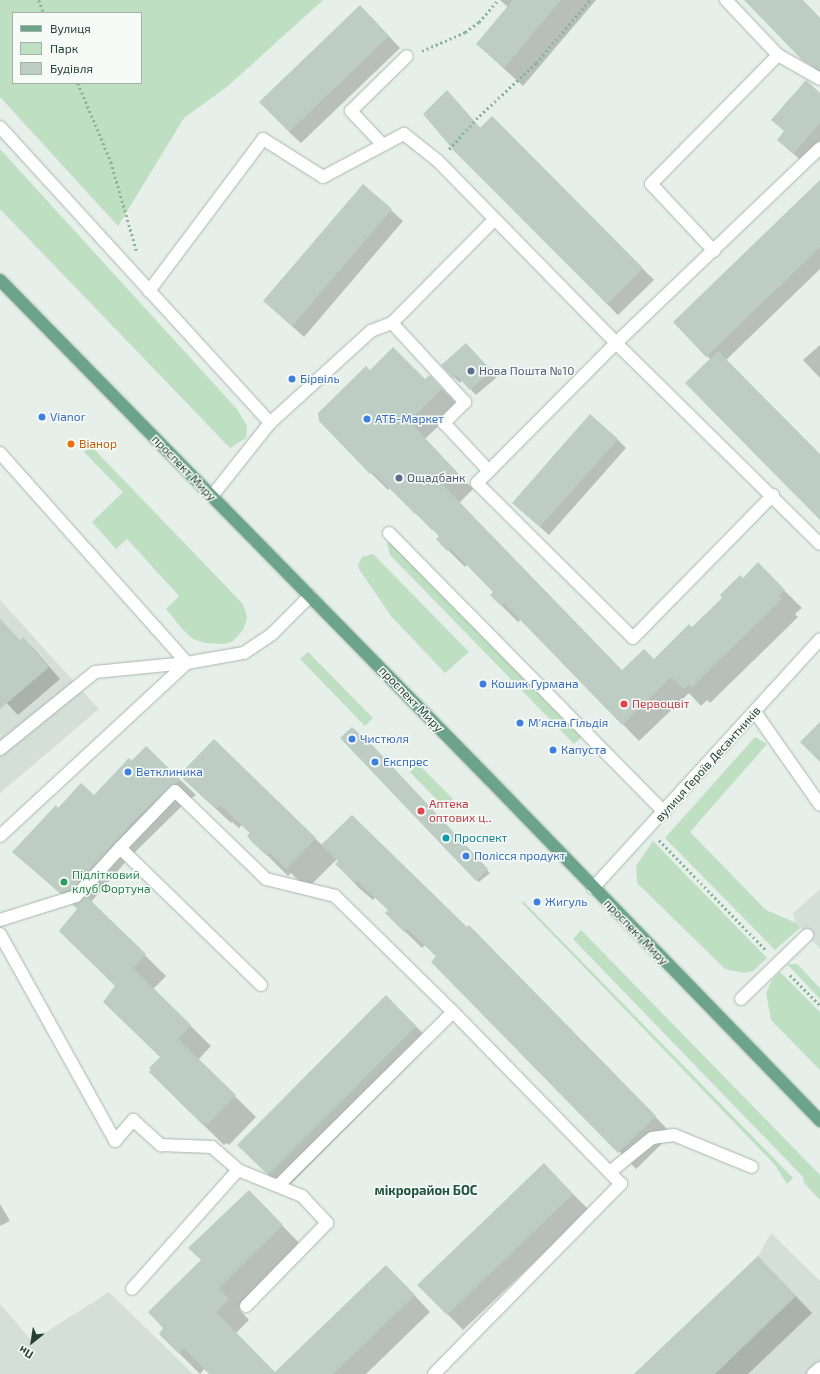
<!DOCTYPE html>
<html>
<head>
<meta charset="utf-8">
<style>
	body { margin:0 }
	#map { position:relative; width:820px; height:1374px; overflow:hidden; background:#e6efe9; font-family:"Exo 2",sans-serif }
	div>[style] { position:absolute }
	[style*='--x'] { left:calc(var(--x)*1px); top:calc(var(--y)*1px); width:calc(var(--w)*1px); rotate:calc(var(--a)*1deg) }
	.built>* { inset:0; background:#d4dfd8 }
	.green>* { inset:0; background:#bfdfc2 }
	.shadow>* { inset:0; background:#0003 }
	.building>* { inset:0; background:#becdc4 }
	.path>* { height:2.5px; margin-top:-1.25px; transform-origin:0; background:repeating-linear-gradient(90deg,#86b29c 0 2px,transparent 0 5px) }
	.roads { filter:drop-shadow(0 0 1px #a8b7af) drop-shadow(0 0 1px #a8b7af) }
	.service>* { height:12px; margin:-6px; padding:0 6px; transform-origin:6px; border-radius:6px; background:#fff }
	.minor>* { height:12px; margin:-6px; padding:0 6px; transform-origin:6px; border-radius:6px; background:#fff }
	.primary>* { height:12px; margin:-6px; padding:0 6px; transform-origin:6px; border-radius:6px; background:#6ba48b }
	.dots>* { width:11px; height:11px; translate:-50% -50%; box-sizing:border-box; border:2px solid #f7fbf8; border-radius:50% }
	span { translate:-50% -50%; white-space:nowrap; text-align:center; line-height:1.15; -webkit-text-stroke:3px #f7fbf8; paint-order:stroke }
	.service-label { font-size:12px; color:#4e5e75 }
	.left { translate:0 -50%; text-align:left }
	.shop-label { font-size:12px; color:#366cbe }
	.food-label { font-size:12px; color:#c56008 }
	.street-label { font-size:12px; color:#244134 }
	.health-label { font-size:12px; color:#be3a42 }
	.culture-label { font-size:12px; color:#0d838f }
	.leisure-label { font-size:12px; color:#27864d }
	.neighbourhood-label { font-size:13px; color:#20543e; font-weight:700 }
	.legend { position:absolute; left:12px; top:12px; width:130px; height:72px; box-sizing:border-box; background:#f7fbf8; border:1px solid #a3b1aa; margin:0; padding:5px 7px; list-style:none; font-size:12px; color:#244134 }
	.legend li { display:flex; align-items:center; gap:8px; height:20px }
	.legend b { width:20px; border:1px solid #a3b1aa }
	.north { position:absolute; left:12px; top:1322px; width:40px; height:40px; -webkit-text-stroke:3px #f7fbf8; paint-order:stroke; rotate:210deg; font-size:11px; font-weight:700; line-height:16px; text-align:center; color:#244134 }
	.north::after { content:''; display:block; margin:auto; width:14px; height:18px; background:#244134; clip-path:polygon(50% 0,100% 100%,50% 72%,0 100%) }
</style>
</head>
<body>
<div id="map">
	<div class="built">
		<div style="clip-path:polygon(0 600px,99px 709px,0 793px)"></div>
		<div style="clip-path:polygon(820px 889px,820px 949px,796px 923px,793px 913px)"></div>
		<div style="clip-path:polygon(771px 1233px,820px 1281px,820px 1374px,634px 1374px,758px 1256px)"></div>
		<div style="clip-path:polygon(109px 1292px,193px 1374px,0 1374px,0 1304px,32px 1341px)"></div>
	</div>
	<div class="green">
		<div style="clip-path:polygon(evenodd,0 0,323px 0,228px 86px,184px 118px,118px 226px,0 97px,0 0,13px 13px,141px 13px,141px 83px,13px 83px,13px 13px)"></div>
		<div style="clip-path:polygon(0 149px,237px 409px,247px 426px,246px 438px,230px 448px,0 209px)"></div>
		<div style="clip-path:polygon(91px 446px,243px 604px,247px 617px,246px 622px,243px 630px,232px 642px,223px 644px,205px 643px,193px 639px,183px 630px,166px 609px,179px 596px,127px 539px,116px 549px,92px 522px,123px 492px,84px 452px)"></div>
		<div style="clip-path:polygon(387px 543px,391px 543px,583px 736px,574px 744px,390px 555px)"></div>
		<div style="clip-path:polygon(373px 554px,469px 652px,445px 673px,391px 616px,359px 569px,358px 565px,362px 557px)"></div>
		<div style="clip-path:polygon(308px 652px,373px 718px,365px 726px,300px 659px)"></div>
		<div style="clip-path:polygon(755px 737px,767px 744px,690px 832px,766px 910px,796px 923px,800px 928px,775px 950px,665px 838px)"></div>
		<div style="clip-path:polygon(418px 764px,453px 799px,444px 807px,410px 772px)"></div>
		<div style="clip-path:polygon(653px 841px,767px 958px,753px 971px,744px 973px,725px 969px,637px 883px,636px 866px)"></div>
		<div style="clip-path:polygon(523px 901px,793px 1178px,787px 1184px,775px 1165px,522px 903px)"></div>
		<div style="clip-path:polygon(581px 930px,820px 1175px,820px 1200px,804px 1183px,803px 1177px,573px 939px)"></div>
		<div style="clip-path:polygon(787px 964px,797px 964px,820px 988px,820px 999px)"></div>
		<div style="clip-path:polygon(780px 972px,820px 1012px,820px 1070px,771px 1020px,766px 993px,772px 980px)"></div>
	</div>
	<div class="shadow">
		<div style="clip-path:polygon(500px 0,596px 0,523px 86px,477px 44px,508px 7px)"></div>
		<div style="clip-path:polygon(745px 0,802px 0,820px 19px,820px 74px)"></div>
		<div style="clip-path:polygon(372px 18px,400px 48px,301px 143px,289px 132px)"></div>
		<div style="clip-path:polygon(820px 94px,820px 141px,803px 162px,787px 148px)"></div>
		<div style="clip-path:polygon(458px 103px,481px 129px,492px 118px,654px 280px,618px 315px,456px 152px)"></div>
		<div style="clip-path:polygon(820px 181px,820px 269px,726px 360px,820px 455px,820px 518px,710px 359px,674px 322px)"></div>
		<div style="clip-path:polygon(363px 185px,403px 221px,304px 337px,264px 301px)"></div>
		<div style="clip-path:polygon(820px 345px,820px 378px,803px 360px)"></div>
		<div style="clip-path:polygon(472px 350px,497px 377px,476px 395px,462px 380px,460px 383px,442px 365px)"></div>
		<div style="clip-path:polygon(370px 371px,425px 380px,430px 376px,459px 406px,425px 439px,473px 489px,459px 503px,622px 671px,654px 661px,692px 629px,758px 564px,802px 608px,795px 614px,798px 617px,710px 703px,707px 700px,701px 706px,689px 693px,639px 741px,521px 619px,518px 622px,491px 595px,494px 592px,467px 564px,465px 567px,437px 539px,441px 536px,434px 529px,432px 530px,390px 487px,388px 490px,371px 473px)"></div>
		<div style="clip-path:polygon(617px 439px,626px 448px,549px 535px,513px 503px)"></div>
		<div style="clip-path:polygon(0 619px,20px 641px,23px 638px,34px 649px,60px 679px,18px 715px,0 696px)"></div>
		<div style="clip-path:polygon(360px 737px,490px 873px,479px 882px,342px 738px)"></div>
		<div style="clip-path:polygon(214px 740px,322px 845px,467px 928px,486px 943px,672px 1134px,636px 1169px,437px 957px,425px 945px,422px 948px,386px 913px,389px 910px,375px 897px,373px 900px,359px 888px,336px 864px,339px 861px,337px 859px,307px 889px,291px 873px,288px 876px,248px 836px,251px 834px,242px 825px,239px 828px,232px 822px,231px 823px,180px 775px)"></div>
		<div style="clip-path:polygon(146px 747px,196px 795px,186px 802px,129px 858px,91px 902px,166px 976px,153px 989px,211px 1046px,198px 1060px,256px 1117px,229px 1145px,226px 1143px,224px 1145px,171px 1093px,161px 1057px,116px 986px,78px 909px,13px 852px,58px 809px,94px 796px)"></div>
		<div style="clip-path:polygon(386px 997px,432px 1042px,285px 1190px,283px 1189px,238px 1145px)"></div>
		<div style="clip-path:polygon(560px 1181px,589px 1210px,463px 1330px,419px 1285px)"></div>
		<div style="clip-path:polygon(0 1204px,10px 1221px,0 1226px)"></div>
		<div style="clip-path:polygon(269px 1212px,303px 1247px,239px 1309px,249px 1320px,236px 1333px,276px 1374px,211px 1374px,205px 1368px,200px 1374px,179px 1353px,202px 1260px)"></div>
		<div style="clip-path:polygon(774px 1273px,812px 1313px,748px 1374px,636px 1374px)"></div>
		<div style="clip-path:polygon(402px 1282px,430px 1312px,366px 1374px,320px 1374px)"></div>
	</div>
	<div class="building">
		<div style="clip-path:polygon(513px 0,561px 0,504px 68px,476px 44px)"></div>
		<div style="clip-path:polygon(744px 0,803px 0,820px 18px,820px 70px,803px 61px)"></div>
		<div style="clip-path:polygon(360px 5px,389px 36px,289px 132px,259px 102px)"></div>
		<div style="clip-path:polygon(806px 80px,820px 93px,820px 123px,793px 154px,777px 140px,784px 131px,771px 120px)"></div>
		<div style="clip-path:polygon(447px 90px,480px 128px,492px 116px,643px 268px,607px 304px,455px 152px,423px 114px)"></div>
		<div style="clip-path:polygon(820px 180px,820px 247px,706px 357px,673px 322px)"></div>
		<div style="clip-path:polygon(363px 184px,392px 209px,292px 326px,263px 301px)"></div>
		<div style="clip-path:polygon(466px 343px,492px 371px,470px 390px,456px 375px,453px 378px,441px 365px)"></div>
		<div style="clip-path:polygon(393px 347px,425px 379px,430px 375px,442px 389px,409px 421px,457px 472px,443px 485px,622px 670px,644px 649px,654px 659px,689px 624px,692px 627px,722px 598px,720px 595px,740px 575px,743px 578px,758px 562px,785px 590px,779px 596px,782px 599px,692px 687px,689px 684px,684px 689px,671px 677px,622px 725px,504px 603px,501px 606px,490px 595px,493px 592px,450px 548px,447px 551px,436px 539px,439px 536px,416px 513px,415px 514px,372px 471px,370px 474px,319px 421px,318px 413px,366px 366px,370px 370px)"></div>
		<div style="clip-path:polygon(718px 351px,820px 454px,820px 520px,685px 383px)"></div>
		<div style="clip-path:polygon(590px 414px,618px 439px,540px 527px,512px 503px)"></div>
		<div style="clip-path:polygon(0 619px,19px 641px,23px 637px,49px 667px,0 709px)"></div>
		<div style="clip-path:polygon(820px 722px,820px 762px,800px 742px)"></div>
		<div style="clip-path:polygon(352px 727px,361px 735px,362px 734px,488px 869px,476px 881px,340px 738px)"></div>
		<div style="clip-path:polygon(214px 739px,316px 838px,286px 869px,270px 853px,267px 856px,253px 843px,247px 836px,250px 833px,220px 805px,217px 808px,211px 802px,209px 803px,179px 775px)"></div>
		<div style="clip-path:polygon(146px 746px,180px 779px,141px 813px,72px 889px,60px 893px,12px 852px,56px 805px,58px 808px,81px 783px,94px 795px,129px 758px,132px 761px)"></div>
		<div style="clip-path:polygon(352px 815px,467px 927px,469px 925px,656px 1116px,618px 1153px,431px 962px,436px 956px,407px 929px,404px 932px,385px 913px,388px 910px,357px 881px,355px 883px,335px 864px,338px 861px,321px 845px)"></div>
		<div style="clip-path:polygon(86px 896px,146px 954px,133px 968px,191px 1025px,178px 1039px,236px 1095px,207px 1125px,205px 1123px,203px 1125px,149px 1072px,151px 1070px,149px 1068px,160px 1057px,103px 1002px,115px 986px,59px 931px,77px 909px,73px 905px)"></div>
		<div style="clip-path:polygon(386px 995px,416px 1026px,269px 1174px,266px 1173px,237px 1145px)"></div>
		<div style="clip-path:polygon(544px 1163px,573px 1194px,447px 1315px,417px 1285px)"></div>
		<div style="clip-path:polygon(249px 1190px,283px 1225px,219px 1288px,229px 1299px,216px 1312px,275px 1372px,386px 1265px,415px 1295px,333px 1374px,209px 1374px,184px 1348px,179px 1354px,159px 1334px,163px 1328px,148px 1312px,201px 1260px,188px 1248px)"></div>
		<div style="clip-path:polygon(758px 1256px,796px 1296px,715px 1374px,634px 1374px)"></div>
	</div>
	<div class="path">
		<div style="--x:39;--y:0;--w:14;--a:69"></div>
		<div style="--x:422;--y:51;--w:47;--a:-23.8"></div>
		<div style="--x:465;--y:32;--w:17;--a:-36"></div>
		<div style="--x:479;--y:22;--w:29;--a:-49"></div>
		<div style="--x:78;--y:83;--w:86;--a:67.3"></div>
		<div style="--x:111;--y:162;--w:94;--a:73.9"></div>
		<div style="--x:449;--y:149;--w:40;--a:-48"></div>
		<div style="--x:476;--y:119;--w:82;--a:-43"></div>
		<div style="--x:536;--y:63;--w:83;--a:-49.4"></div>
		<div style="--x:659;--y:840;--w:155;--a:45.8"></div>
		<div style="--x:790;--y:975;--w:42;--a:45"></div>
	</div>
	<div class="roads">
		<div class="service">
			<div style="--x:726;--y:0;--w:76;--a:46.6"></div>
			<div style="--x:383;--y:145;--w:47;--a:-133.3"></div>
			<div style="--x:351;--y:111;--w:78;--a:-44.5"></div>
			<div style="--x:714;--y:251;--w:92;--a:-133.2"></div>
			<div style="--x:651;--y:184;--w:181;--a:-45.4"></div>
			<div style="--x:778;--y:55;--w:48;--a:29.7"></div>
			<div style="--x:149;--y:291;--w:190;--a:-53.1"></div>
			<div style="--x:263;--y:139;--w:71;--a:32.3"></div>
			<div style="--x:323;--y:177;--w:92;--a:-28"></div>
			<div style="--x:404;--y:134;--w:43;--a:38.5"></div>
			<div style="--x:438;--y:161;--w:255;--a:45.6"></div>
			<div style="--x:616;--y:343;--w:286;--a:44.6"></div>
			<div style="--x:392;--y:323;--w:108;--a:47.3"></div>
			<div style="--x:465;--y:402;--w:30;--a:135"></div>
			<div style="--x:444;--y:423;--w:66;--a:46.8"></div>
			<div style="--x:270;--y:423;--w:137;--a:-42.3"></div>
			<div style="--x:371;--y:331;--w:22;--a:-21"></div>
			<div style="--x:392;--y:323;--w:145;--a:-45.3"></div>
			<div style="--x:773;--y:495;--w:200;--a:134.4"></div>
			<div style="--x:633;--y:638;--w:220;--a:-135.2"></div>
			<div style="--x:477;--y:483;--w:197;--a:-45.2"></div>
			<div style="--x:616;--y:343;--w:282;--a:-43.7"></div>
			<div style="--x:389;--y:533;--w:392;--a:45.4"></div>
			<div style="--x:755;--y:712;--w:113;--a:55"></div>
			<div style="--x:0;--y:749;--w:122;--a:-39"></div>
			<div style="--x:95;--y:672;--w:92;--a:-5.6"></div>
			<div style="--x:0;--y:836;--w:255;--a:-42.8"></div>
			<div style="--x:0;--y:920;--w:80;--a:-17.5"></div>
			<div style="--x:76;--y:896;--w:65;--a:-47.5"></div>
			<div style="--x:0;--y:934;--w:237;--a:60.9"></div>
			<div style="--x:115;--y:1141;--w:28;--a:-49"></div>
			<div style="--x:133;--y:1120;--w:38;--a:42"></div>
			<div style="--x:161;--y:1145;--w:51;--a:2.2"></div>
			<div style="--x:212;--y:1147;--w:35;--a:41"></div>
			<div style="--x:238;--y:1170;--w:159;--a:131.7"></div>
			<div style="--x:261;--y:985;--w:197;--a:-135.8"></div>
			<div style="--x:120;--y:848;--w:79;--a:-46"></div>
			<div style="--x:175;--y:791;--w:127;--a:44"></div>
			<div style="--x:266;--y:879;--w:71;--a:13.8"></div>
			<div style="--x:335;--y:896;--w:165;--a:44.5"></div>
			<div style="--x:453;--y:1012;--w:247;--a:135.2"></div>
			<div style="--x:741;--y:999;--w:92;--a:-44.1"></div>
			<div style="--x:238;--y:1170;--w:69;--a:22.1"></div>
			<div style="--x:302;--y:1196;--w:37;--a:47"></div>
			<div style="--x:327;--y:1223;--w:116;--a:134.3"></div>
			<div style="--x:610;--y:1172;--w:54;--a:-39"></div>
			<div style="--x:652;--y:1138;--w:22;--a:-8"></div>
			<div style="--x:674;--y:1135;--w:84;--a:22.3"></div>
			<div style="--x:434;--y:1374;--w:267;--a:-45.5"></div>
			<div style="--x:621;--y:1184;--w:240;--a:-134.3"></div>
			<div style="--x:813;--y:1374;--w:9;--a:-41"></div>
		</div>
		<div class="minor">
			<div style="--x:0;--y:127;--w:401;--a:47.6"></div>
			<div style="--x:270;--y:423;--w:93;--a:128.5"></div>
			<div style="--x:0;--y:453;--w:281;--a:48.3"></div>
			<div style="--x:187;--y:663;--w:58;--a:-10"></div>
			<div style="--x:244;--y:653;--w:34;--a:-34"></div>
			<div style="--x:272;--y:634;--w:54;--a:-45"></div>
			<div style="--x:593;--y:888;--w:337;--a:-47.6"></div>
		</div>
		<div class="primary">
			<div style="--x:0;--y:280;--w:699;--a:45.58"></div>
			<div style="--x:489;--y:779;--w:476;--a:45.9"></div>
		</div>
	</div>
	<div class="dots">
		<div style="left:471px;top:371px;background:#5c6f8a"></div>
		<div style="left:292px;top:379px;background:#3f7fe0"></div>
		<div style="left:42px;top:417px;background:#3f7fe0"></div>
		<div style="left:367px;top:419px;background:#3f7fe0"></div>
		<div style="left:71px;top:444px;background:#e8710a"></div>
		<div style="left:399px;top:478px;background:#5c6f8a"></div>
		<div style="left:483px;top:684px;background:#3f7fe0"></div>
		<div style="left:624px;top:704px;background:#e0444e"></div>
		<div style="left:520px;top:723px;background:#3f7fe0"></div>
		<div style="left:352px;top:739px;background:#3f7fe0"></div>
		<div style="left:553px;top:750px;background:#3f7fe0"></div>
		<div style="left:375px;top:762px;background:#3f7fe0"></div>
		<div style="left:128px;top:772px;background:#3f7fe0"></div>
		<div style="left:421px;top:811px;background:#e0444e"></div>
		<div style="left:446px;top:838px;background:#0f9aa8"></div>
		<div style="left:466px;top:856px;background:#3f7fe0"></div>
		<div style="left:64px;top:882px;background:#2e9e5b"></div>
		<div style="left:537px;top:902px;background:#3f7fe0"></div>
	</div>
	<div class="service-label">
		<span class="left" style="left:479px;top:371px">Нова Пошта №10</span>
		<span class="left" style="left:407px;top:478px">Ощадбанк</span>
	</div>
	<div class="shop-label">
		<span class="left" style="left:300px;top:379px">Бірвіль</span>
		<span class="left" style="left:50px;top:417px">Vianor</span>
		<span class="left" style="left:375px;top:419px">АТБ-Маркет</span>
		<span class="left" style="left:491px;top:684px">Кошик Гурмана</span>
		<span class="left" style="left:528px;top:723px">М'ясна Гільдія</span>
		<span class="left" style="left:360px;top:739px">Чистюля</span>
		<span class="left" style="left:561px;top:750px">Капуста</span>
		<span class="left" style="left:383px;top:762px">Експрес</span>
		<span class="left" style="left:136px;top:772px">Ветклиника</span>
		<span class="left" style="left:474px;top:856px">Полісся продукт</span>
		<span class="left" style="left:545px;top:902px">Жигуль</span>
	</div>
	<div class="food-label">
		<span class="left" style="left:79px;top:444px">Віанор</span>
	</div>
	<div class="street-label">
		<span style="left:184px;top:468px;rotate:46deg">проспект Миру</span>
		<span style="left:411px;top:699px;rotate:46deg">проспект Миру</span>
		<span style="left:708px;top:764px;rotate:-48deg">вулиця Героїв Десантників</span>
		<span style="left:636px;top:932px;rotate:46deg">проспект Миру</span>
	</div>
	<div class="health-label">
		<span class="left" style="left:632px;top:704px">Первоцвіт</span>
		<span class="left" style="left:429px;top:811px">Аптека<br>оптових ц‥</span>
	</div>
	<div class="culture-label">
		<span class="left" style="left:454px;top:838px">Проспект</span>
	</div>
	<div class="leisure-label">
		<span class="left" style="left:72px;top:882px">Підлітковий<br>клуб Фортуна</span>
	</div>
	<div class="neighbourhood-label">
		<span style="left:426px;top:1190px">мікрорайон БОС</span>
	</div>
	<ul class="legend">
	<li><b style="height:5px;background:#6ba48b"></b>Вулиця</li>
	<li><b style="height:11px;background:#bfdfc2"></b>Парк</li>
	<li><b style="height:11px;background:#becdc4"></b>Будівля</li>
	</ul>
	<div class="north">Пн</div>
</div>
</body>
</html>
